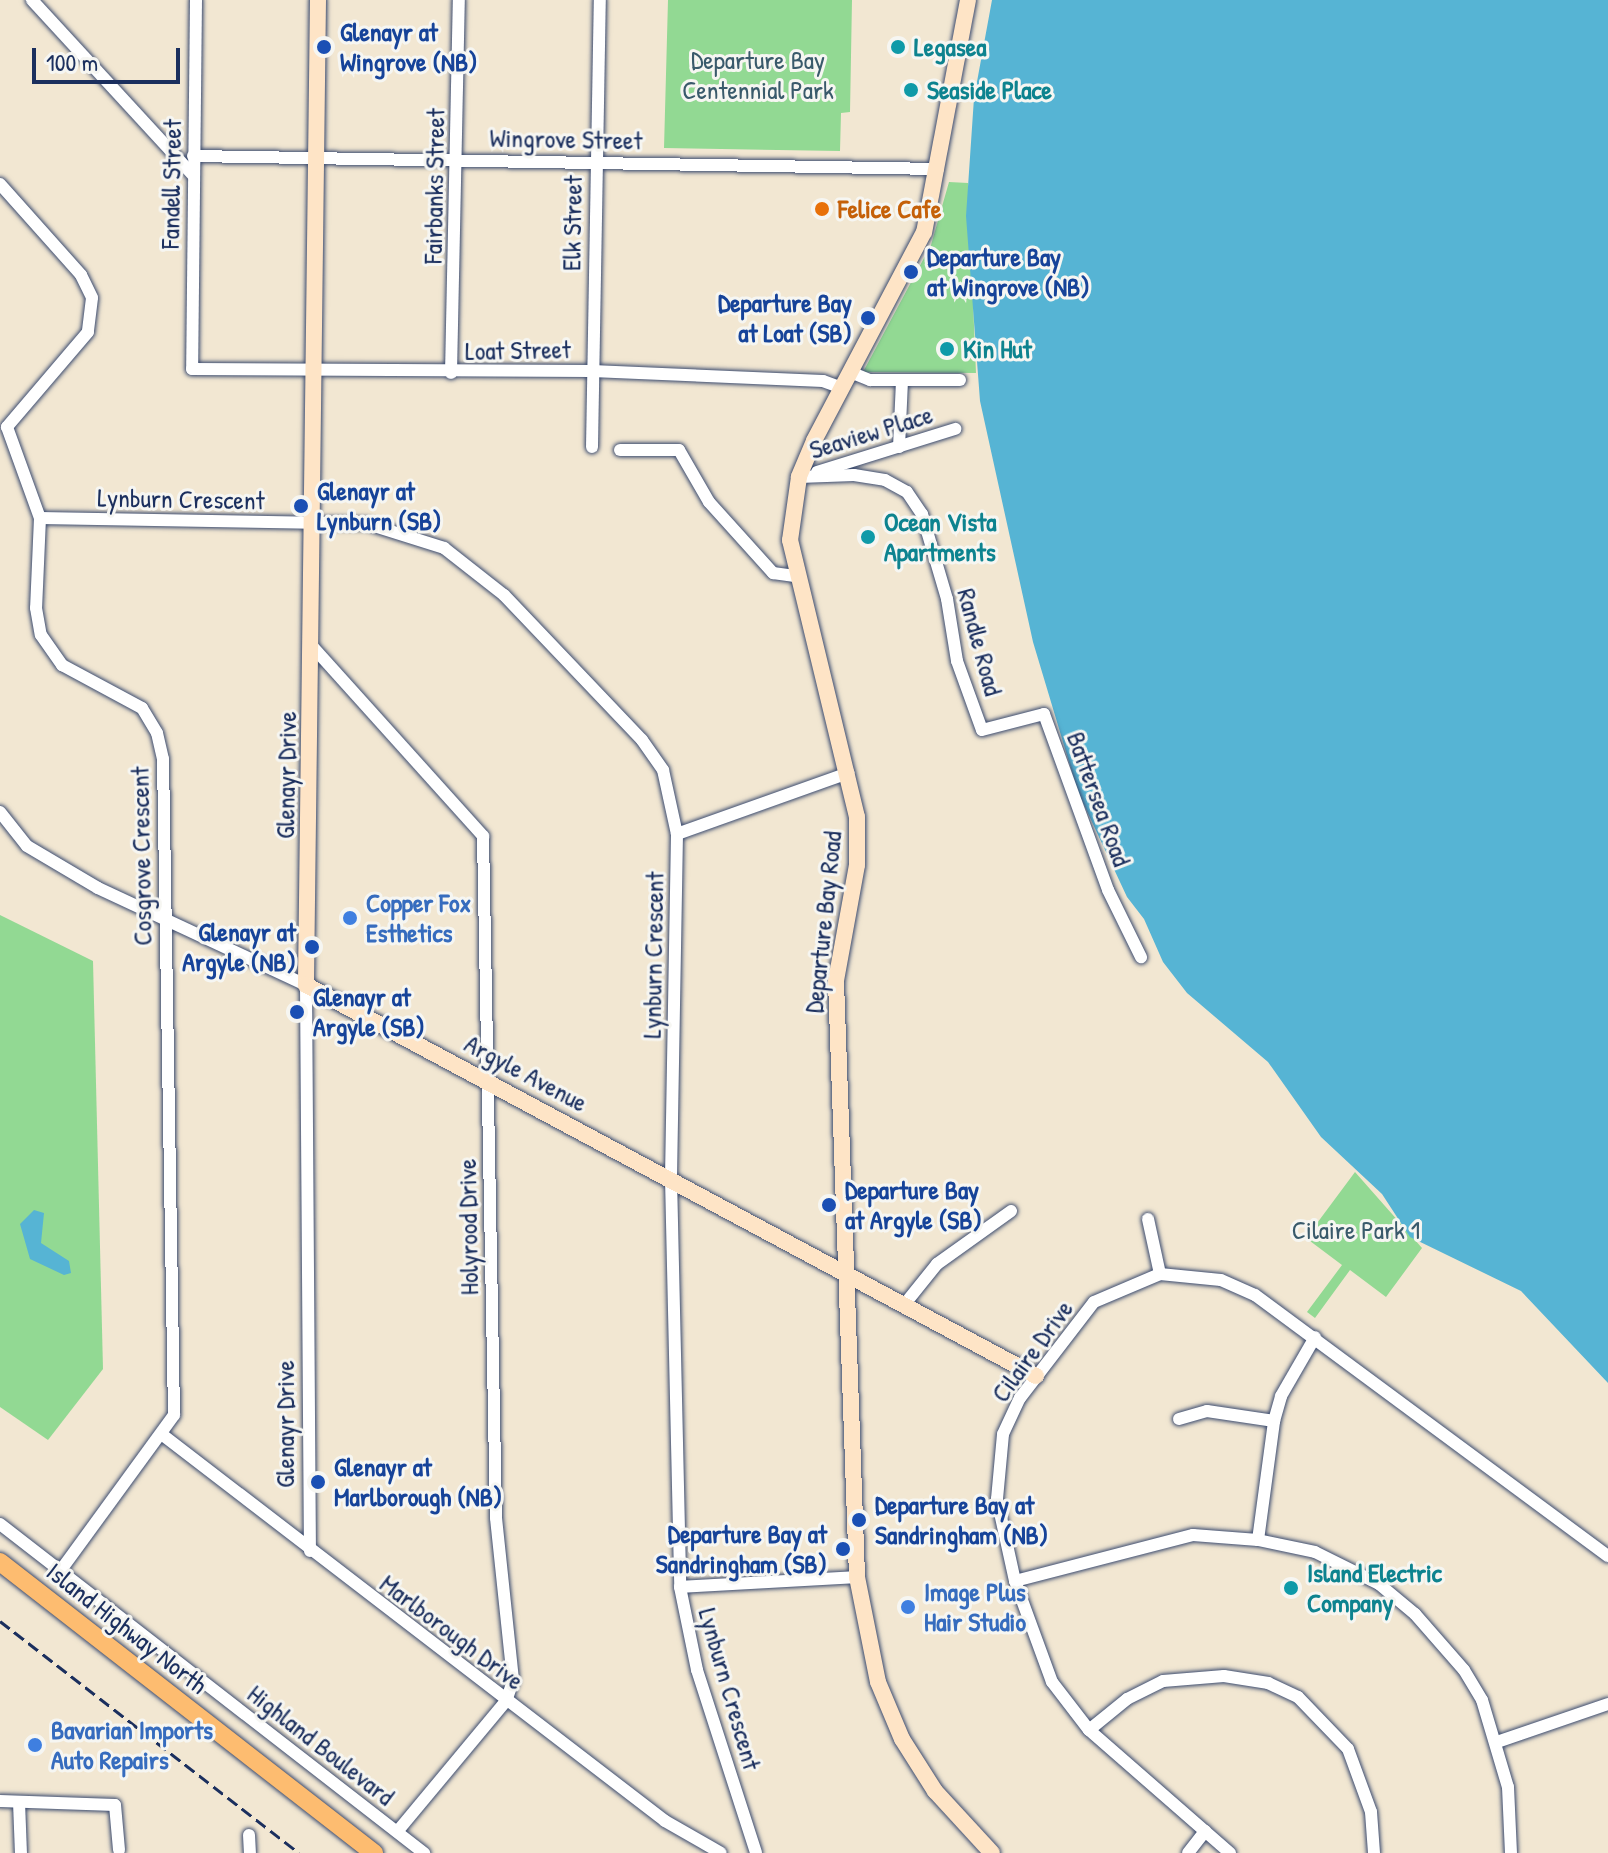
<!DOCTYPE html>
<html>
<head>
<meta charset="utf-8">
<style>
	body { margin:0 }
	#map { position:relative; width:1608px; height:1853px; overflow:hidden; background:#f2e7d2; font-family:"Patrick Hand",sans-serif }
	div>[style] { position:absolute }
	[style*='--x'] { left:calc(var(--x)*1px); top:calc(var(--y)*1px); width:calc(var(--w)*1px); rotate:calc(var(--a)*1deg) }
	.green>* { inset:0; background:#92d993 }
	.water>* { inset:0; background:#56b4d4 }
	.roads { filter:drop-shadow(0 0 2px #3b4b6f) drop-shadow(0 0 2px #3b4b6f) }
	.street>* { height:12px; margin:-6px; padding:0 6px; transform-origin:6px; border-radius:6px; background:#fff }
	.secondary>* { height:16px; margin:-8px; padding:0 8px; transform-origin:8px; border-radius:8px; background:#fee4c6 }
	.primary>* { height:18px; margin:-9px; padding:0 9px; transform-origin:9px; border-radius:9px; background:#fdbc70 }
	.rail>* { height:3px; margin-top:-1.5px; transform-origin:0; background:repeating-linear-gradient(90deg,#1b2f5e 0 12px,transparent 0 18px) }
	.dots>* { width:22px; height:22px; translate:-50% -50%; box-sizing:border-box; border:4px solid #f6f6f2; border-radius:50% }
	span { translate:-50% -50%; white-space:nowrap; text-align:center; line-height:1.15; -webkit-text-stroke:6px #f6f6f2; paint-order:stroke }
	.transit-label { font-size:26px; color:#164399; font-weight:700 }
	.left { translate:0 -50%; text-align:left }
	.right { translate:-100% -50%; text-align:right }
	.culture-label { font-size:26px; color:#0d838f; font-weight:700 }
	.park-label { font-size:26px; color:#395a6b }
	.street-label { font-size:26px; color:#1b2f5e }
	.food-label { font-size:26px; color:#c56008; font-weight:700 }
	.shop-label { font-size:26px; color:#366cbe; font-weight:700 }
	.scale { position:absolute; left:32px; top:48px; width:148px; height:36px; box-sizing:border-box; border:4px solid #1b2f5e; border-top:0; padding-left:10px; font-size:24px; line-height:28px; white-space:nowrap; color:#1b2f5e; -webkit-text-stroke:6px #f6f6f2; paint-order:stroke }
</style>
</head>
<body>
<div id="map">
	<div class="green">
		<div style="clip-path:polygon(668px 0,852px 0,850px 112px,841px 113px,840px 151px,664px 148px)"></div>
		<div style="clip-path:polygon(949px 182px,968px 183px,976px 373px,863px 372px,931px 245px)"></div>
		<div style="clip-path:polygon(0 915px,93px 961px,103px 1369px,48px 1440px,0 1407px)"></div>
		<div style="clip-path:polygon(1355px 1172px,1422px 1248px,1386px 1297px,1350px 1270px,1315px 1318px,1307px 1312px,1342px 1265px,1306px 1238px)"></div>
	</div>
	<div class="water">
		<div style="clip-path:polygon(992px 0,1608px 0,1608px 1383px,1521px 1291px,1410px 1237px,1382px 1194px,1321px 1137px,1268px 1062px,1187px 993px,1163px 962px,1144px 919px,1127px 897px,1078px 792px,1033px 642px,980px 401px,966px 216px,974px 98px)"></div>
		<div style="clip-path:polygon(34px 1210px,44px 1213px,41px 1243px,69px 1261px,71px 1273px,64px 1275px,30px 1259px,20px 1224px)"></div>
	</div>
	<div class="roads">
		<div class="street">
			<div style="--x:32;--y:0;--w:238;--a:47.4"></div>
			<div style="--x:196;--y:0;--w:369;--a:90.6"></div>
			<div style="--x:192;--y:369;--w:400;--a:0.3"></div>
			<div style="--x:592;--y:371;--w:231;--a:2.5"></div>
			<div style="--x:823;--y:381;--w:20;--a:20"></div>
			<div style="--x:193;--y:156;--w:745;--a:1"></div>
			<div style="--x:0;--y:184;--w:122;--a:48.3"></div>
			<div style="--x:81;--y:275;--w:25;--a:64"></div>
			<div style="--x:92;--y:298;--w:34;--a:97"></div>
			<div style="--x:88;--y:332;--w:125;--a:130.5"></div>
			<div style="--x:7;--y:427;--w:97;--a:70.1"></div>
			<div style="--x:40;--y:518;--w:90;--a:92.5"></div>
			<div style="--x:36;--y:608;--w:27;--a:80"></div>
			<div style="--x:41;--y:635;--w:37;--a:55"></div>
			<div style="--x:62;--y:665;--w:91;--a:28.3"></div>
			<div style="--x:142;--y:708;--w:29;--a:59"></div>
			<div style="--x:157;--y:733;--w:27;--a:77"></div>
			<div style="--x:163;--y:759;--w:656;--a:89.04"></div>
			<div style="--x:174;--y:1415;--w:192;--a:126.1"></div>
			<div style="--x:850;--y:372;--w:22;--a:22"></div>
			<div style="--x:870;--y:380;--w:90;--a:0"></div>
			<div style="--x:451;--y:373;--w:373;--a:-88.8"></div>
			<div style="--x:592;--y:447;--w:447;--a:-89"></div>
			<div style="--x:899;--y:447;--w:66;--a:-87.4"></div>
			<div style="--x:620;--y:450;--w:59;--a:0"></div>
			<div style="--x:679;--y:450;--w:60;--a:60"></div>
			<div style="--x:709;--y:502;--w:96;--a:48"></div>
			<div style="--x:773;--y:573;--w:22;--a:8"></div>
			<div style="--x:817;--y:472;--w:145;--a:-17.3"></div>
			<div style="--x:799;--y:477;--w:55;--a:-2.1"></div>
			<div style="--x:854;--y:475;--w:31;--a:9"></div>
			<div style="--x:885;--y:480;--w:25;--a:29"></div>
			<div style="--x:907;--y:492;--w:27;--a:56"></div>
			<div style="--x:922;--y:514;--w:89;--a:73.6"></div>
			<div style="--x:947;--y:599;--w:63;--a:80.8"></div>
			<div style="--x:957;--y:661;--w:73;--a:70.1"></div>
			<div style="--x:982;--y:730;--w:64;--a:-14.5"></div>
			<div style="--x:1044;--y:714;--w:187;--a:70"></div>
			<div style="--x:1108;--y:890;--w:75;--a:63.8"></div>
			<div style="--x:40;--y:518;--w:328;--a:1"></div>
			<div style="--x:368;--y:524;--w:80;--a:17.5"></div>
			<div style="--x:444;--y:548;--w:76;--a:38.1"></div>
			<div style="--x:504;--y:595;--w:200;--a:46.4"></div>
			<div style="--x:642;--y:740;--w:37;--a:55"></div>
			<div style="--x:663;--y:770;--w:66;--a:77.7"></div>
			<div style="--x:677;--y:834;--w:344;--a:91"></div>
			<div style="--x:671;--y:1178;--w:409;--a:88.7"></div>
			<div style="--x:680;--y:1587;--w:85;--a:78.4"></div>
			<div style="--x:697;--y:1670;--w:192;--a:72.1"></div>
			<div style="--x:312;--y:646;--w:256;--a:48"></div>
			<div style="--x:483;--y:836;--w:682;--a:88.91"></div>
			<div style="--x:496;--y:1518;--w:164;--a:84"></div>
			<div style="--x:513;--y:1681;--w:21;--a:109"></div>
			<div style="--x:506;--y:1701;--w:170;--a:129.8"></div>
			<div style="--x:0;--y:812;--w:43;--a:51.5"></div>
			<div style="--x:27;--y:846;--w:82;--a:30.6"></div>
			<div style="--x:98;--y:888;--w:230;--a:25"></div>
			<div style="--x:306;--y:985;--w:566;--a:89.6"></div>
			<div style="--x:677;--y:834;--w:182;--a:-19.6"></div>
			<div style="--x:1148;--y:1219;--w:56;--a:77.7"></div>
			<div style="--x:904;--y:1305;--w:53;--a:-51.2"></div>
			<div style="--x:937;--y:1264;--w:91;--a:-35.6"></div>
			<div style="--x:1179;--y:1419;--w:29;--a:-16"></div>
			<div style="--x:1207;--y:1411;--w:68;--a:8.5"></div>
			<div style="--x:164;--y:1436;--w:632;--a:37.54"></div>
			<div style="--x:665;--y:1821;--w:64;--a:29.7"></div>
			<div style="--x:0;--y:1524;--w:537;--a:37.81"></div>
			<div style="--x:1258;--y:1540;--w:120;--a:-82.3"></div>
			<div style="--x:1274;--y:1421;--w:26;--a:-74"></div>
			<div style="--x:1281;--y:1396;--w:68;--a:-60"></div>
			<div style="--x:1015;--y:1581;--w:184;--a:-14.5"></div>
			<div style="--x:1193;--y:1535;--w:65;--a:4.4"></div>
			<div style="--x:1258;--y:1540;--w:58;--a:11.9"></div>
			<div style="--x:1315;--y:1552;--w:72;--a:26.6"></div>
			<div style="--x:1379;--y:1584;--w:47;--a:39.8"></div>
			<div style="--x:1415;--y:1614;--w:74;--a:48.8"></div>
			<div style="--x:1464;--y:1670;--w:35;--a:59"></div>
			<div style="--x:1482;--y:1700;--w:91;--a:73.4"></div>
			<div style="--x:1508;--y:1787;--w:66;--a:87.4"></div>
			<div style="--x:680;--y:1587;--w:177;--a:-3.2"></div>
			<div style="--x:1089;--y:1730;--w:49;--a:-39.2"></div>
			<div style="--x:1127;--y:1699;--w:40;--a:-26.6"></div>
			<div style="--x:1163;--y:1681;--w:61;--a:-4.7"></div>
			<div style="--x:1224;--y:1676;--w:45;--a:9"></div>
			<div style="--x:1268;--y:1683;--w:33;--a:25"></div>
			<div style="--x:1298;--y:1697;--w:72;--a:46.1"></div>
			<div style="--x:1348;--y:1749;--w:67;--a:69.9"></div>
			<div style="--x:1371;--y:1812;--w:41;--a:85.8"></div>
			<div style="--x:1497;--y:1742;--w:117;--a:-18.9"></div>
			<div style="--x:0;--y:1801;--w:115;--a:2"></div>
			<div style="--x:115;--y:1805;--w:45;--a:84.9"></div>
			<div style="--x:19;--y:1802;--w:51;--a:87.8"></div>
			<div style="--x:249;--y:1835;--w:18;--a:87"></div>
			<div style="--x:1188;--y:1853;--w:28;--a:-52"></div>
			<div style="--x:1230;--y:1853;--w:187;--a:-138.9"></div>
			<div style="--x:1089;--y:1730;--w:61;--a:-127.6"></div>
			<div style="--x:1052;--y:1682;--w:108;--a:-110.1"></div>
			<div style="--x:1015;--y:1581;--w:84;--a:-102.4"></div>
			<div style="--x:997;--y:1499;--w:65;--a:-84.7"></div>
			<div style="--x:1003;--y:1434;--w:40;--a:-65"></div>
			<div style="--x:1020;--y:1398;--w:121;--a:-52.4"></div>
			<div style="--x:1094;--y:1302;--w:72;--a:-23"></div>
			<div style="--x:1160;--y:1274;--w:61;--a:5.6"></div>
			<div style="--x:1221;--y:1280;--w:37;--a:24"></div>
			<div style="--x:1255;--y:1295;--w:439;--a:36.5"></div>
		</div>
		<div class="secondary">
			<div style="--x:318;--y:0;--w:985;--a:90.7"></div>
			<div style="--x:306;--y:985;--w:828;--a:28.17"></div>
			<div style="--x:968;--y:0;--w:236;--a:100.7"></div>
			<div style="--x:924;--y:232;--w:236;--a:117.8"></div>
			<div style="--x:814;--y:441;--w:39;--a:113"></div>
			<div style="--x:799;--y:477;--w:64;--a:98.1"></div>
			<div style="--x:790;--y:540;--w:285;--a:76.4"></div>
			<div style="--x:857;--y:817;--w:48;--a:90"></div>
			<div style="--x:857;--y:865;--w:118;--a:100.3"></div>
			<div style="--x:836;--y:981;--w:596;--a:87.98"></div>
			<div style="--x:857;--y:1577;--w:107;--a:78.7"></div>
			<div style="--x:878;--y:1682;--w:62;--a:67.2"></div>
			<div style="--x:902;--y:1739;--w:62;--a:57.6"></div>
			<div style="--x:935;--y:1791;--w:84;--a:47.4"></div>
		</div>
		<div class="primary">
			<div style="--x:0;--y:1562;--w:474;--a:37.9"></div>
		</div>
	</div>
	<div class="rail">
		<div style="--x:0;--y:1621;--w:378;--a:37.8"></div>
	</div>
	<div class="dots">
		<div style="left:324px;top:47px;background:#1a4fb4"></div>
		<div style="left:898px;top:47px;background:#0f9aa8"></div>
		<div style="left:911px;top:90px;background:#0f9aa8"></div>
		<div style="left:822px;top:209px;background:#e8710a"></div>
		<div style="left:911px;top:272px;background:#1a4fb4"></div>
		<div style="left:868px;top:318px;background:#1a4fb4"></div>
		<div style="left:947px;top:349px;background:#0f9aa8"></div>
		<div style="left:301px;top:506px;background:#1a4fb4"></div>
		<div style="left:868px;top:537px;background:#0f9aa8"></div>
		<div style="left:350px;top:918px;background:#3f7fe0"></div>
		<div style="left:312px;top:947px;background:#1a4fb4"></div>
		<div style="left:297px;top:1012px;background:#1a4fb4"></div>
		<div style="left:829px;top:1205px;background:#1a4fb4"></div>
		<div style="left:318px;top:1482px;background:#1a4fb4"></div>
		<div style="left:859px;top:1520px;background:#1a4fb4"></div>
		<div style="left:843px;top:1549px;background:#1a4fb4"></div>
		<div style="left:1291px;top:1588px;background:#0f9aa8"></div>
		<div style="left:908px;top:1607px;background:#3f7fe0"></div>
		<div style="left:35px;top:1745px;background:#3f7fe0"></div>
	</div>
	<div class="transit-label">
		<span class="left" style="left:340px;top:47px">Glenayr at<br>Wingrove (NB)</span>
		<span class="left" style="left:927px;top:272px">Departure Bay<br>at Wingrove (NB)</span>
		<span class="right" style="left:852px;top:318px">Departure Bay<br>at Loat (SB)</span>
		<span class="left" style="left:317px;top:506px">Glenayr at<br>Lynburn (SB)</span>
		<span class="right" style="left:296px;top:947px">Glenayr at<br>Argyle (NB)</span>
		<span class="left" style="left:313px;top:1012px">Glenayr at<br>Argyle (SB)</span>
		<span class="left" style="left:845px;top:1205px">Departure Bay<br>at Argyle (SB)</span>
		<span class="left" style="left:334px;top:1482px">Glenayr at<br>Marlborough (NB)</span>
		<span class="left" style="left:875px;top:1520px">Departure Bay at<br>Sandringham (NB)</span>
		<span class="right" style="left:827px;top:1549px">Departure Bay at<br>Sandringham (SB)</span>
	</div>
	<div class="culture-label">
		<span class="left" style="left:914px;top:47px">Legasea</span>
		<span class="left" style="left:927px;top:90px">Seaside Place</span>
		<span class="left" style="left:963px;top:349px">Kin Hut</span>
		<span class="left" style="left:884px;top:537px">Ocean Vista<br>Apartments</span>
		<span class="left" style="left:1307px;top:1588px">Island Electric<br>Company</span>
	</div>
	<div class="park-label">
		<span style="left:758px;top:75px">Departure Bay<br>Centennial Park</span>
		<span style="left:1356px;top:1230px">Cilaire Park 1</span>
	</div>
	<div class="street-label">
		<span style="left:566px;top:139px;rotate:1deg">Wingrove Street</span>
		<span style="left:171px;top:184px;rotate:-89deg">Fandell Street</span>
		<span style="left:434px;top:186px;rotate:-89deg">Fairbanks Street</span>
		<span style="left:572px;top:223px;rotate:-89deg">Elk Street</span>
		<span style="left:518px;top:350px;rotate:-1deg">Loat Street</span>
		<span style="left:871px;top:432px;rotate:-17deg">Seaview Place</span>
		<span style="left:181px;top:499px;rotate:1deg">Lynburn Crescent</span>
		<span style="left:980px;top:642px;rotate:75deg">Randle Road</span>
		<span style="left:286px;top:775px;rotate:-89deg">Glenayr Drive</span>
		<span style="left:1099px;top:799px;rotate:70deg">Battersea Road</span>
		<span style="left:141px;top:856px;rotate:-91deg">Cosgrove Crescent</span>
		<span style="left:823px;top:922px;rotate:-84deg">Departure Bay Road</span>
		<span style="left:653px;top:955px;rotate:-89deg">Lynburn Crescent</span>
		<span style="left:526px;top:1073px;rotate:28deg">Argyle Avenue</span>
		<span style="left:468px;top:1227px;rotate:-91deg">Holyrood Drive</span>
		<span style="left:1032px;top:1351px;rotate:-54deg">Cilaire Drive</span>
		<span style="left:285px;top:1424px;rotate:-90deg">Glenayr Drive</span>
		<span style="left:127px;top:1628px;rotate:38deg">Island Highway North</span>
		<span style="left:452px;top:1632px;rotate:37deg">Marlborough Drive</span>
		<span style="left:730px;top:1689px;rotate:74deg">Lynburn Crescent</span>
		<span style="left:321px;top:1745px;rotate:38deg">Highland Boulevard</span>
	</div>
	<div class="food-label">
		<span class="left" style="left:838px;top:209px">Felice Cafe</span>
	</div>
	<div class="shop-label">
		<span class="left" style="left:366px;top:918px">Copper Fox<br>Esthetics</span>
		<span class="left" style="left:924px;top:1607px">Image Plus<br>Hair Studio</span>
		<span class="left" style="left:51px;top:1745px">Bavarian Imports<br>Auto Repairs</span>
	</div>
	<div class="scale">100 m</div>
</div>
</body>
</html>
